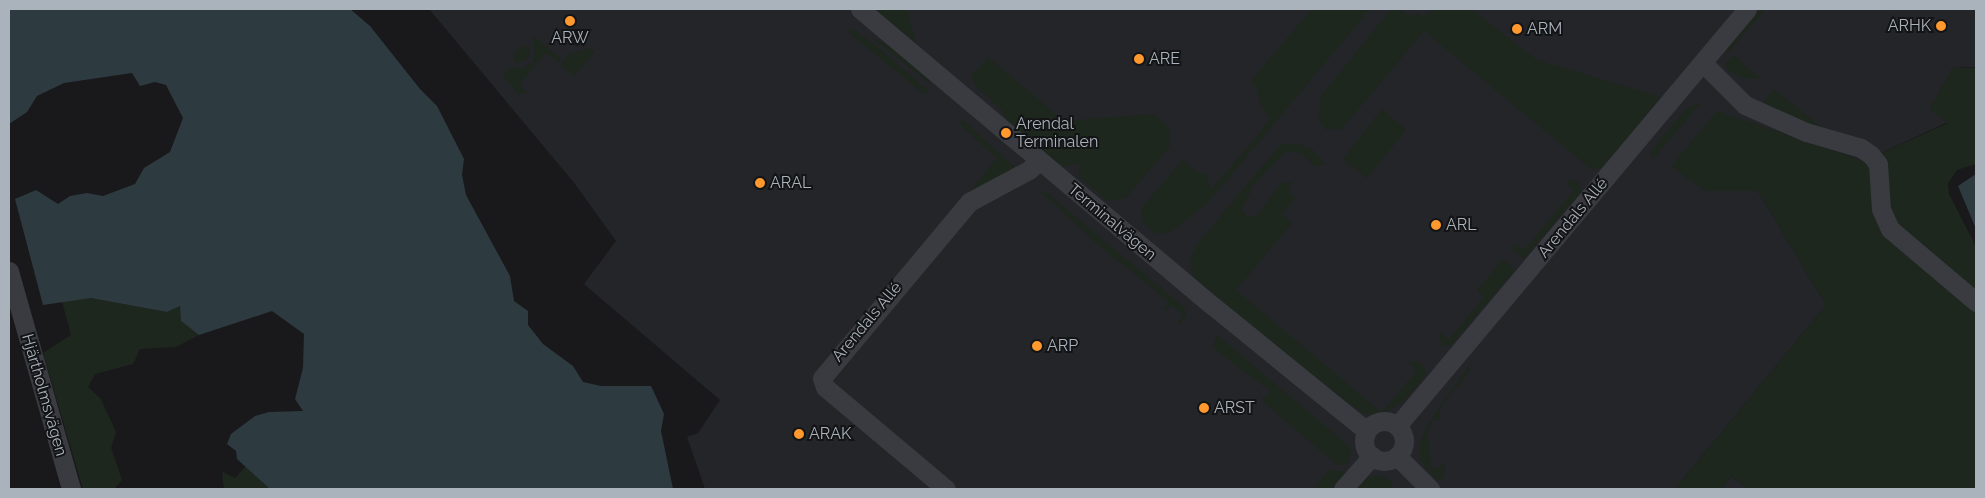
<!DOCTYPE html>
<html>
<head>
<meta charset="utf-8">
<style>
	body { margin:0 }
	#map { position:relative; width:1985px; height:498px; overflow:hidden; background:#19191b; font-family:Raleway,sans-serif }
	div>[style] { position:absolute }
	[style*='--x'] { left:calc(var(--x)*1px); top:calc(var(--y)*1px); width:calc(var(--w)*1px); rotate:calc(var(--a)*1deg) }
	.built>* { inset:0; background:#242528 }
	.green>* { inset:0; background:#1e271e }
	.water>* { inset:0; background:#2d3b41 }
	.minor>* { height:19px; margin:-9.5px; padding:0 9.5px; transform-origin:9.5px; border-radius:9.5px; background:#393b41 }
	.minor>.ring { margin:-9.5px; padding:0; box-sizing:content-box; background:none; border:19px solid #393b41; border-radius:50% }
	.dots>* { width:14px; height:14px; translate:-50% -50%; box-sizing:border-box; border:2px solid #131416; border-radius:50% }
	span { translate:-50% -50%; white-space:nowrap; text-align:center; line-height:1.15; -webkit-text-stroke:4px #131416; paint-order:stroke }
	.poi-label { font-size:16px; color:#aab2bc }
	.right { translate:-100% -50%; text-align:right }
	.left { translate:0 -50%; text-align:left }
	.street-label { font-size:16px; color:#aab2bc }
	.frame { position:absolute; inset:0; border:10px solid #aab2bc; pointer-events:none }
</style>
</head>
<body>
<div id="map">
	<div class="built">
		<div style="clip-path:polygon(429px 9px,1976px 9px,1976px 67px,1953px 68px,1930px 109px,1948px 122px,1864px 161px,1717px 112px,1672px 166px,1705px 191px,1758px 191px,1826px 305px,1675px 489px,705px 489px,687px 437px,698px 433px,720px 400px,584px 284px,616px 241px,575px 184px)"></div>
		<div style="clip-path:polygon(1732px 476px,1747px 489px,1721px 489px)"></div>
	</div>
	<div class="green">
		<div style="clip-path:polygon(877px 9px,907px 9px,916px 43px,881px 16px)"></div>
		<div style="clip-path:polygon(1312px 9px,1370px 9px,1209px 202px,1172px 231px,1163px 234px,1153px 232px,1142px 221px,1141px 209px,1183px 159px,1194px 170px,1207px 175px,1211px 189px,1257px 136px,1269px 119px,1259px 101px,1256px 86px,1250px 82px)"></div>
		<div style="clip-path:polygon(1391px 9px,1400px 9px,1413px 18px,1417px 13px,1423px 17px,1434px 9px,1471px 9px,1537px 60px,1661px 97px,1602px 168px,1592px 170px,1424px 31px,1342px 129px,1326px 130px,1319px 120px,1321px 96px)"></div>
		<div style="clip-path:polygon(1761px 9px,1766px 9px,1725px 56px,1727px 48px)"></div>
		<div style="clip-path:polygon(854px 30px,878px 47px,930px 92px,924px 94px,847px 31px)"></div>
		<div style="clip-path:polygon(535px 37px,561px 59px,558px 63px,546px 53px,536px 65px,533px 61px,535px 50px,532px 41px)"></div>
		<div style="clip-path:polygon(872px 38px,889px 46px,927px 77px,930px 84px)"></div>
		<div style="clip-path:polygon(523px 46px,529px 46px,530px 56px,524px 61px,514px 63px,515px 52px)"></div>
		<div style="clip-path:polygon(590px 48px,595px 52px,574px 76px,561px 65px,570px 54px)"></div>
		<div style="clip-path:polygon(1733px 55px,1760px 78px,1744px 79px,1730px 72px,1724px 65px)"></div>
		<div style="clip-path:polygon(988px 57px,1064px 121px,1154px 114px,1170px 129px,1170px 146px,1126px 198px,1108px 201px,1079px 177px,1079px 163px,1062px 167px,1009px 124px,1002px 110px,976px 87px,971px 77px)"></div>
		<div style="clip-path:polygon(531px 62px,535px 66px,519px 85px,527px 92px,519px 95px,503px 76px,511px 67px,523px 68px)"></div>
		<div style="clip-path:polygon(1953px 68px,1976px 68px,1976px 164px,1957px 170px,1948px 183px,1949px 194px,1976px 247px,1976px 489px,1747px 489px,1732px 476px,1721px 489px,1675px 489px,1826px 305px,1758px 191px,1705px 191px,1671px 166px,1717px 111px,1864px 161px,1948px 123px,1929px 109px)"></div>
		<div style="clip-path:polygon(1774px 89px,1831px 135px,1762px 105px)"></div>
		<div style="clip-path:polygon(1695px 104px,1700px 104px,1653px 159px,1650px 152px,1686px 109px)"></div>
		<div style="clip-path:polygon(1382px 109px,1406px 130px,1367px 178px,1343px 159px)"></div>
		<div style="clip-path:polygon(963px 120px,1017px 169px,965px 197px,997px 158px,962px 127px,960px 122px)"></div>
		<div style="clip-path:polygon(1295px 143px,1312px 149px,1325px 164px,1315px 167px,1302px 154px,1286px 151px,1253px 186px,1242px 209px,1247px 216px,1256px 217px,1281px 183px,1293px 182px,1288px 189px,1295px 199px,1282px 214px,1292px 223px,1236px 290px,1380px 411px,1383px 411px,1416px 371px,1409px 362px,1417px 361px,1424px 367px,1426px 375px,1403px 402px,1382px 415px,1366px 414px,1345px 402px,1195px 279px,1192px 273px,1190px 259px,1197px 244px,1280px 145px)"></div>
		<div style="clip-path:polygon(1569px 180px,1579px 182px,1581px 192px,1524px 259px,1511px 249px,1515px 244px,1524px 250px,1574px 190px,1566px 183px)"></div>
		<div style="clip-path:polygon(1041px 192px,1046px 192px,1184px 307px,1187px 315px,1180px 324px,1178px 322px,1183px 314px,1171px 305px,1166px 311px,1163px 309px,1168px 301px,1096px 243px)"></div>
		<div style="clip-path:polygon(1503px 259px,1515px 270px,1451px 345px,1442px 346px,1439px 336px,1441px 333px,1449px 340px,1484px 297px,1477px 290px)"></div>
		<div style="clip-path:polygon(91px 298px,167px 312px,180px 306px,181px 321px,199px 335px,176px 347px,140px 349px,133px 364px,95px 374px,88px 387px,101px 399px,116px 432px,111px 448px,122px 480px,114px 489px,83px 489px,43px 353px,71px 335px,62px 301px)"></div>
		<div style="clip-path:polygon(1217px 335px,1348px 445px,1351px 454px,1347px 464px,1337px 465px,1262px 401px,1270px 391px,1217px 351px,1213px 346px)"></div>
		<div style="clip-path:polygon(1468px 367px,1469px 372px,1440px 409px,1440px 420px,1433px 419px,1428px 432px,1431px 466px,1434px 470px,1443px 464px,1445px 467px,1443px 477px,1438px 481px,1420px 461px,1419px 444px,1429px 422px)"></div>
		<div style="clip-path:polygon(246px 466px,270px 489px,224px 489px,222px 472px,235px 478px)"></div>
		<div style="clip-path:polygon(1331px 469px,1347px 473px,1333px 489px,1313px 489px)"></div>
		<div style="clip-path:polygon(1375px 476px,1385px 477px,1393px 483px,1388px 489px,1354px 489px,1365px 478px)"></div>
	</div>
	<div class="water">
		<div style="clip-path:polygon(9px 9px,350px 9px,370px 26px,420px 89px,437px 106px,464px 159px,462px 175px,466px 195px,510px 276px,514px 301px,528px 311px,528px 325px,543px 344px,573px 366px,583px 382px,601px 386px,651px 386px,664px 414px,661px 431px,673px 489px,270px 489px,237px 459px,236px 451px,227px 444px,231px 434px,255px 416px,269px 412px,303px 411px,295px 399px,303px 368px,304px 334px,272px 311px,199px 335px,181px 321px,180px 306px,167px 312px,91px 298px,43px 305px,15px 199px,36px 190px,58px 204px,70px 196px,87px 193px,103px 196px,135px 184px,144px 168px,170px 152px,183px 118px,166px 85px,155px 82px,140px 86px,132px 73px,64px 83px,37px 96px,27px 112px,9px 124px)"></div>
		<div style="clip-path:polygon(1976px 174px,1976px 229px,1958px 186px)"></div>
	</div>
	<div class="minor">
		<div style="--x:860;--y:9;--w:461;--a:40.1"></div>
		<div style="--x:1213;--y:306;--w:198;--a:39.1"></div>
		<div style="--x:1703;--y:63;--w:59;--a:45"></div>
		<div style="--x:1745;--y:105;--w:67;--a:23.9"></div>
		<div style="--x:1806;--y:132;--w:57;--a:16.2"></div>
		<div style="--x:1861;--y:148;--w:12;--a:35"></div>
		<div style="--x:1871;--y:155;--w:11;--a:52"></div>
		<div style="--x:1878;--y:164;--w:45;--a:86.2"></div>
		<div style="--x:1881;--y:209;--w:22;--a:66"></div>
		<div style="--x:1890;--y:229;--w:113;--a:40.3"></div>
		<div style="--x:9;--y:271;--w:227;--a:74.1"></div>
		<div class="ring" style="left:1364px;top:421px;width:21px;height:21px"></div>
		<div style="--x:1397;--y:426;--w:544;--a:-49.99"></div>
		<div style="--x:1397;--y:456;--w:47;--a:45"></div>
		<div style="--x:946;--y:489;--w:158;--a:-139.9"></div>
		<div style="--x:825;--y:387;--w:9;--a:-108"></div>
		<div style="--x:822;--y:378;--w:229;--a:-50.1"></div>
		<div style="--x:969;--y:202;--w:68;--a:-28.1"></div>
		<div style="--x:1029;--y:170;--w:13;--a:-42"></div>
		<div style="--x:1343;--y:489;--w:44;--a:-48.7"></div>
	</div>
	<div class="dots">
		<div style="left:570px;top:21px;background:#ff982d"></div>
		<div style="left:1941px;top:26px;background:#ff982d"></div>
		<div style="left:1517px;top:29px;background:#ff982d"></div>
		<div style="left:1139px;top:59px;background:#ff982d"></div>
		<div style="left:1006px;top:133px;background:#ff982d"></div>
		<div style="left:760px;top:183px;background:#ff982d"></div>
		<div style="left:1436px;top:225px;background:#ff982d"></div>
		<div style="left:1037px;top:346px;background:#ff982d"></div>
		<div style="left:1204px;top:408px;background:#ff982d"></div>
		<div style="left:799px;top:434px;background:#ff982d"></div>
	</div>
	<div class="poi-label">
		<span class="right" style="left:1931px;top:26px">ARHK</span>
		<span class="left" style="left:1527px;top:29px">ARM</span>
		<span style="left:570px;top:38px">ARW</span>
		<span class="left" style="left:1149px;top:59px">ARE</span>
		<span class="left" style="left:1016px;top:133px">Arendal<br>Terminalen</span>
		<span class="left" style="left:770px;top:183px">ARAL</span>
		<span class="left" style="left:1446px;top:225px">ARL</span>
		<span class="left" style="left:1047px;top:346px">ARP</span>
		<span class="left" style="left:1214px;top:408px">ARST</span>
		<span class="left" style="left:809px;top:434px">ARAK</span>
	</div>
	<div class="street-label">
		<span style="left:1573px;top:218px;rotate:-50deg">Arendals Allé</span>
		<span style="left:1112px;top:222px;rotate:40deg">Terminalvägen</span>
		<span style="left:867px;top:322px;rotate:-50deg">Arendals Allé</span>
		<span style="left:44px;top:395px;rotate:74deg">Hjärtholmsvägen</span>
	</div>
	<div class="frame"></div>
</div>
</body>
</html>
